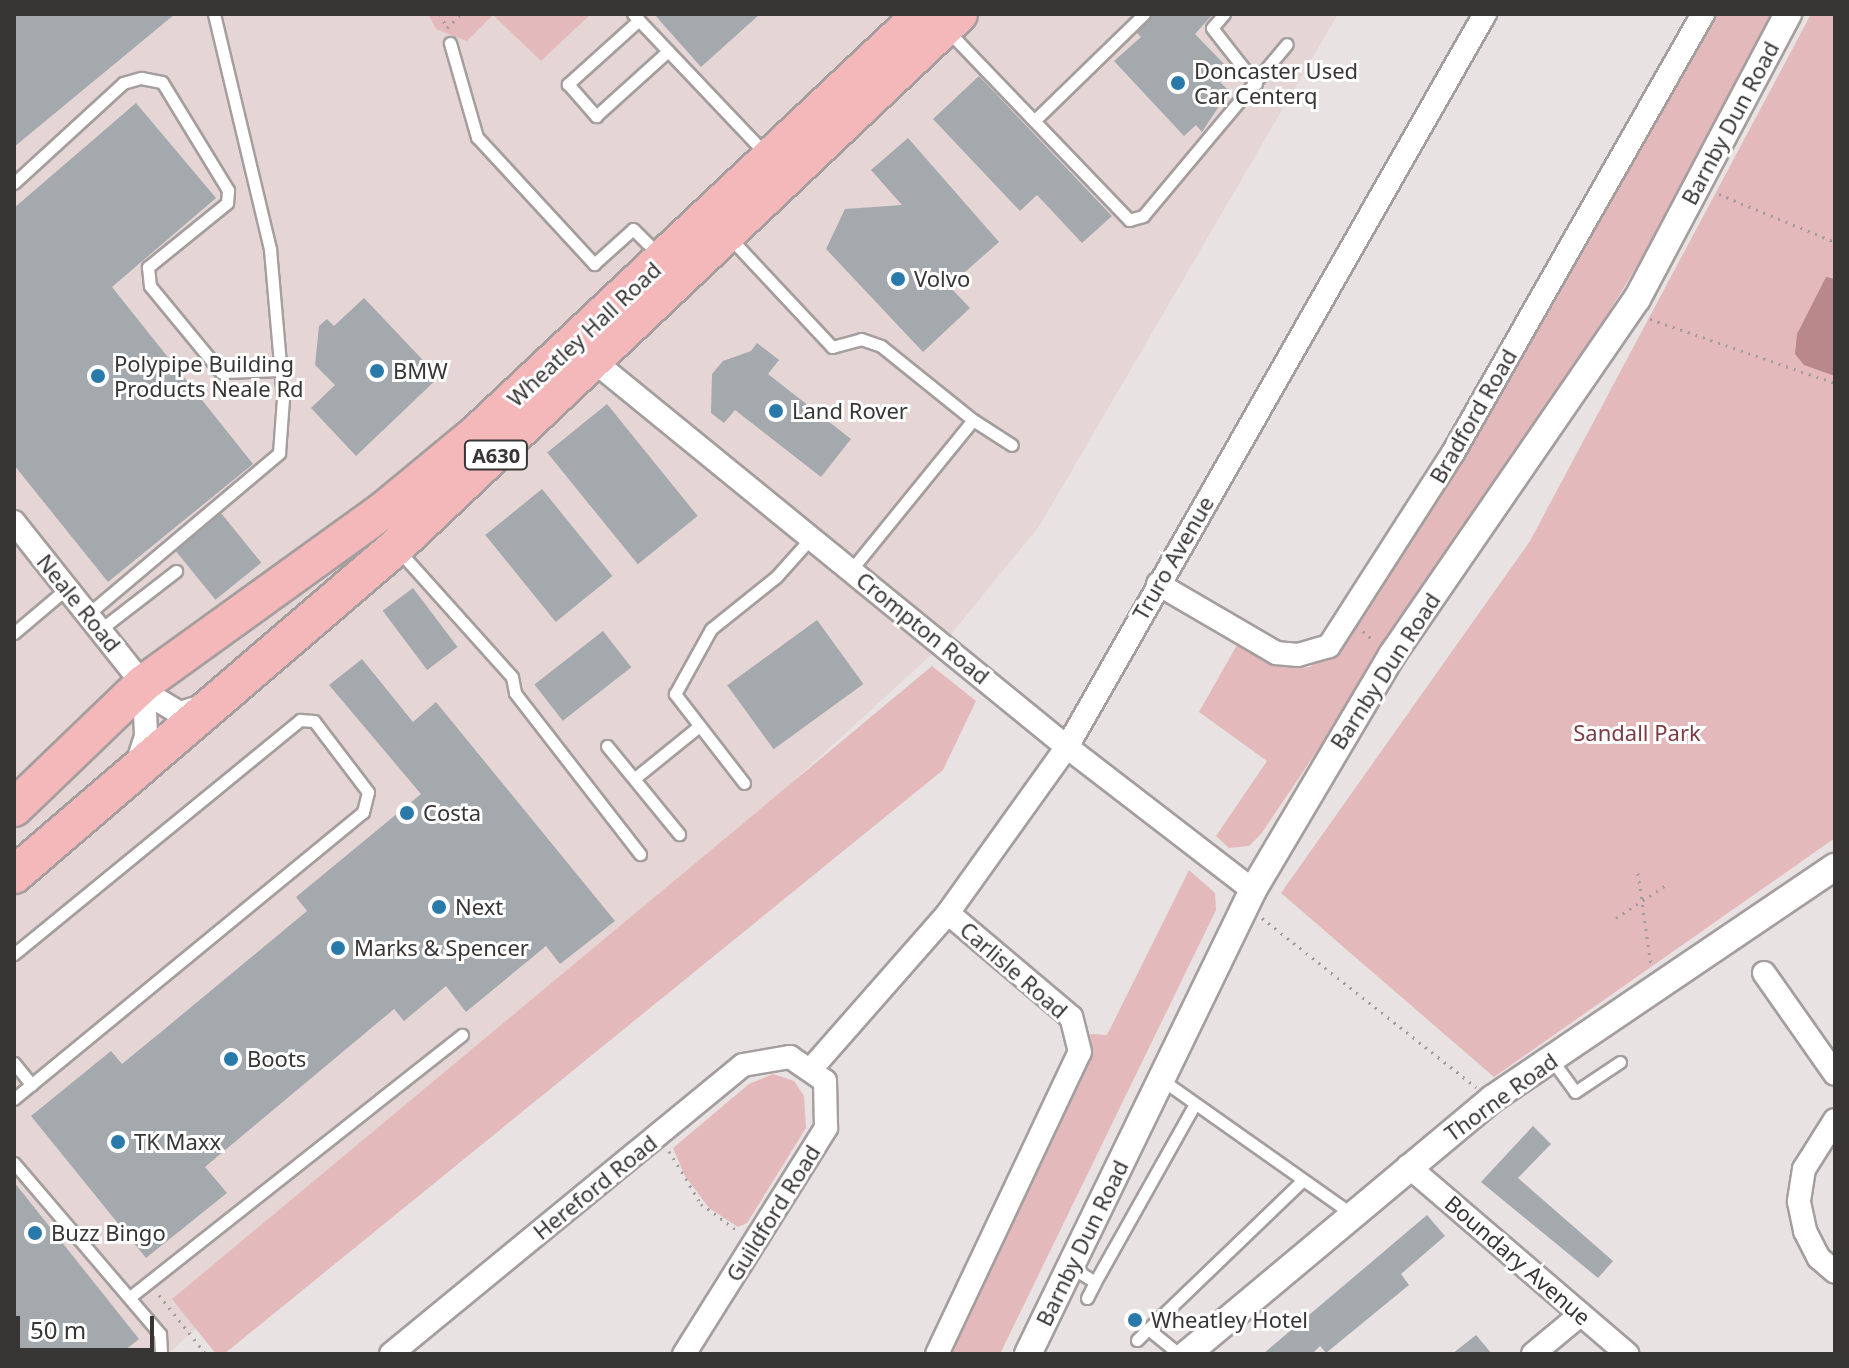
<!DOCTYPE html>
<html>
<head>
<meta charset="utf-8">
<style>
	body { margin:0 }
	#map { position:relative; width:1849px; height:1368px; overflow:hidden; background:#e9e2e2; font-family:"Noto Sans",sans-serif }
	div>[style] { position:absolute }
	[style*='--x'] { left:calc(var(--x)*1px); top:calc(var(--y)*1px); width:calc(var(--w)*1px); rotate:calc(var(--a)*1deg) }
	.built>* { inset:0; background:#e6d5d5 }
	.green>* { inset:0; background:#e3b9bb }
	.water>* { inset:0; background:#b9888a }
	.building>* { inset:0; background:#a4a9ad; transform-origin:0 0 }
	.path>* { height:3px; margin-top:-1.5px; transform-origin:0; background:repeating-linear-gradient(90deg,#a19c9c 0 2px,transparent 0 8px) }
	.roads { filter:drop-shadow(2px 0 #a59e9e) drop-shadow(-2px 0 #a59e9e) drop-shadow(0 2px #a59e9e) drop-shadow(0 -2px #a59e9e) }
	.service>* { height:11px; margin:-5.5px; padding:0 5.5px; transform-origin:5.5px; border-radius:5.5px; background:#fff }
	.minor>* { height:22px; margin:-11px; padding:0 11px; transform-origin:11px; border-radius:11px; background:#fff }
	.tertiary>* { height:26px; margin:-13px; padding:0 13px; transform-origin:13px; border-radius:13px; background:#fff }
	.trunk>* { height:36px; margin:-18px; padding:0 18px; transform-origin:18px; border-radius:18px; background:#f4b7ba }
	.dots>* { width:22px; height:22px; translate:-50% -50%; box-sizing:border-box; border:4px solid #fff; border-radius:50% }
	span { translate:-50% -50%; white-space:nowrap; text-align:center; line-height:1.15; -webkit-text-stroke:6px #fff; paint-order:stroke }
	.shield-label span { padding:2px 6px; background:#fff; border:2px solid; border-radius:6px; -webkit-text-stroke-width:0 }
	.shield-label { font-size:20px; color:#383535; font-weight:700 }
	.poi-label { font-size:22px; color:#383535 }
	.left { translate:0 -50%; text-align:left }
	.street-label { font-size:22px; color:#383535 }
	.park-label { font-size:22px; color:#7b3b40 }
	.frame { position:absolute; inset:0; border:16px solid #383535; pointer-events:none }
	.scale { position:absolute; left:16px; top:1316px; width:138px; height:36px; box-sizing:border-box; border:4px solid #383535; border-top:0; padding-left:10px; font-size:24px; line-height:28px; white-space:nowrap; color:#383535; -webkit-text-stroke:6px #fff; paint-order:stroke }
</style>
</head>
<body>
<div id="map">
	<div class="built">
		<div style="clip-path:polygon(14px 14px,428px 14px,436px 29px,493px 15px,541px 61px,591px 14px,1338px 14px,1040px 525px,943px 644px,168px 1354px,14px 1354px)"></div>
	</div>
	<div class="green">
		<div style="clip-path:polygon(428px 14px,591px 14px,541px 61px,493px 15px,467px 41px,436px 29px)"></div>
		<div style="clip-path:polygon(1714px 14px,1774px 14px,1669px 214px,1563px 387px,1261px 834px,1249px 846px,1229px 848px,1216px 836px,1267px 761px,1199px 712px,1237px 645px,1298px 668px,1310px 667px,1338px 646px,1366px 610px)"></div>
		<div style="clip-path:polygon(1811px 14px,1835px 14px,1835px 838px,1494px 1077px,1281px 893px,1530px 541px)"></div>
		<div style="clip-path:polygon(932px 666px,976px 701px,943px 770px,224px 1354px,216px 1354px,172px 1299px)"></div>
		<div style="clip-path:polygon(1189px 870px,1215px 893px,1216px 910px,1000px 1354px,946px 1354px,1083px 1077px,1092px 1049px,1090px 1034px,1107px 1035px)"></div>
		<div style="clip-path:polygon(773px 1074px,794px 1081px,804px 1096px,806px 1128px,747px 1223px,738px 1227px,709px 1208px,685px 1176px,673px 1148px,749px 1084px)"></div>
	</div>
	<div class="water">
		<div style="clip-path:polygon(1826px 277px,1835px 279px,1835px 376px,1804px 365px,1795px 354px,1797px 334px)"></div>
	</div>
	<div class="building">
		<div style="clip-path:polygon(14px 14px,175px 14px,14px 147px)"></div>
		<div style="clip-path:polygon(654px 14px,760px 14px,701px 67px)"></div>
		<div style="clip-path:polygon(1154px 14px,1213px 14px,1195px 34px,1224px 64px,1213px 75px,1229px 91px,1202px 132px,1196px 125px,1184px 136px,1114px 61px,1141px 37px,1137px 33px)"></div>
		<div style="clip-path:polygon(979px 76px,1112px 216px,1082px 243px,1037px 195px,1020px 211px,933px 119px)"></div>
		<div style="clip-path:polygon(136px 103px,216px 198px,112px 287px,253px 464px,108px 582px,14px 465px,14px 208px)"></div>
		<div style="clip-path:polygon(908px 138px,999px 242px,949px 286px,970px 308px,923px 352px,826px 249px,845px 209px,902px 205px,871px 170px)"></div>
		<div style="clip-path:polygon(364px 298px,439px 377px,356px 456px,311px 408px,335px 385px,315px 365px,319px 326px,327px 319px,334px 326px)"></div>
		<div style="clip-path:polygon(757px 343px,779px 360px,768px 374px,851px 439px,821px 477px,735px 410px,724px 423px,711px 413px,712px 374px,723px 361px,751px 351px)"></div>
		<div style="left:607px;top:404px;width:144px;height:77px;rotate:51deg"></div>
		<div style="left:542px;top:489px;width:112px;height:73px;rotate:51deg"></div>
		<div style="left:221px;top:513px;width:64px;height:59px;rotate:51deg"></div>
		<div style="left:413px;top:588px;width:74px;height:38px;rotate:53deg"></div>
		<div style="left:817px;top:620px;width:79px;height:111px;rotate:54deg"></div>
		<div style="left:603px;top:631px;width:46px;height:87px;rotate:52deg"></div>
		<div style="clip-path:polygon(362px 659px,413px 722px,436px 702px,615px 921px,560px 964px,546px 946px,466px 1012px,446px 986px,404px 1021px,394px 1009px,205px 1167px,227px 1193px,146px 1258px,31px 1116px,111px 1051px,122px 1064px,161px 1032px,307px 911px,296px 897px,421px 794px,329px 685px)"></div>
		<div style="clip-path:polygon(1533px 1126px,1551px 1144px,1518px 1178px,1613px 1261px,1598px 1278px,1481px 1182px)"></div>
		<div style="clip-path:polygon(14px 1182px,139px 1339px,120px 1354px,14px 1354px)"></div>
		<div style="clip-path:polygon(1427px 1215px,1445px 1236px,1401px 1274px,1409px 1285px,1326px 1353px,1320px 1346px,1312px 1354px,1263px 1354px)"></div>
		<div style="clip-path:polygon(1476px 1335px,1492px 1354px,1452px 1354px)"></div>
	</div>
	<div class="path">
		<div style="--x:440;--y:14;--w:16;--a:63"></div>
		<div style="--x:447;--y:28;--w:20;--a:-45"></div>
		<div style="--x:1719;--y:194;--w:126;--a:22.5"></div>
		<div style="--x:1650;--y:319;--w:196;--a:19.1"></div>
		<div style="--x:1363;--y:631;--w:16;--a:43"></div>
		<div style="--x:1638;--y:873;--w:94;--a:82"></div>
		<div style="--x:1262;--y:918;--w:273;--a:38.3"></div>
		<div style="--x:1616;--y:918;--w:64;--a:-33.4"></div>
		<div style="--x:669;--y:1151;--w:62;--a:58.9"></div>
		<div style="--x:701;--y:1204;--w:46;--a:36.1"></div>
		<div style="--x:159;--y:1295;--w:75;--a:51.5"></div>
	</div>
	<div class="roads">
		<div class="service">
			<div style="--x:633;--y:14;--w:195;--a:46.5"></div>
			<div style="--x:1224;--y:14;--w:18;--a:131"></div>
			<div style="--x:1212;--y:28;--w:71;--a:51.8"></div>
			<div style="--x:639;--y:20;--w:96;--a:138"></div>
			<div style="--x:568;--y:84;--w:43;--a:48.8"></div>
			<div style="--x:596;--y:116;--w:97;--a:-42.1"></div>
			<div style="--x:948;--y:31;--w:262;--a:46.2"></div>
			<div style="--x:1129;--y:220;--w:15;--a:-16"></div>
			<div style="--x:1143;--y:216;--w:224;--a:-50.1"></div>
			<div style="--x:450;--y:43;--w:98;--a:74"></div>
			<div style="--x:477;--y:137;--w:173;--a:47.3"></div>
			<div style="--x:594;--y:264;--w:52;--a:-41.9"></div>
			<div style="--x:633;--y:229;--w:35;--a:45"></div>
			<div style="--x:1037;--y:118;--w:149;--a:-44.2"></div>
			<div style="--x:14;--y:183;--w:148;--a:-42.5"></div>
			<div style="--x:123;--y:83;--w:19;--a:-16"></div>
			<div style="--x:141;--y:78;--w:21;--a:11"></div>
			<div style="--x:162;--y:82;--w:127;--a:58.6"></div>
			<div style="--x:228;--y:190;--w:13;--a:94"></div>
			<div style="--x:227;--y:203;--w:102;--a:141"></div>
			<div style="--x:148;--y:267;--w:19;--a:84"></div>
			<div style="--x:150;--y:286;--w:112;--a:50.5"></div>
			<div style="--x:221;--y:372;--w:60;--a:-1.9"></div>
			<div style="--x:731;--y:239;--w:148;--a:46.9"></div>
			<div style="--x:832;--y:347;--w:30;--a:-15"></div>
			<div style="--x:861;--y:339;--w:21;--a:19"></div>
			<div style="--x:881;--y:346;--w:118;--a:38.8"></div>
			<div style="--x:399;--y:551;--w:169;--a:48.1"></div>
			<div style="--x:512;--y:677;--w:16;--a:79"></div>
			<div style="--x:515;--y:693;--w:204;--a:52.2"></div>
			<div style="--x:851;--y:570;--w:193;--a:-50.9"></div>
			<div style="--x:973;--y:420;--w:46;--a:32.7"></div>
			<div style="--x:88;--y:614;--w:250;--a:-40.1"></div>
			<div style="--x:279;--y:453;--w:55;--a:-85.8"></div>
			<div style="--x:283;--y:398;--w:150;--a:-95"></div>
			<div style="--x:270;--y:249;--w:242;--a:-103.4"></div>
			<div style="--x:101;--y:629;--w:95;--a:-37.7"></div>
			<div style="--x:14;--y:633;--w:70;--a:-40.3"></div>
			<div style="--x:607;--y:746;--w:114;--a:50.7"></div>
			<div style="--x:635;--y:778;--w:81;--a:-39"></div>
			<div style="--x:744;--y:783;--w:113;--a:-127.8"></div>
			<div style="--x:675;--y:694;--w:74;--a:-61"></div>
			<div style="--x:711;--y:629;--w:83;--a:-38.7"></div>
			<div style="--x:776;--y:577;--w:51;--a:-48.2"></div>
			<div style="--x:14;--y:954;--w:370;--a:-39.3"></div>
			<div style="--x:300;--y:720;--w:14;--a:4"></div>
			<div style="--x:314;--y:721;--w:89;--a:52.7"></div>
			<div style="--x:368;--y:792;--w:21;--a:104"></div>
			<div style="--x:363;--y:812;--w:452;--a:140.6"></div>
			<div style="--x:1552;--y:1060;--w:39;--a:54"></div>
			<div style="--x:1575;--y:1092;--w:54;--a:-33.7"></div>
			<div style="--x:14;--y:1063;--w:28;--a:51"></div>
			<div style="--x:1162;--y:1080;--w:232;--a:35.2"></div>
			<div style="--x:14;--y:1163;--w:225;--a:49.5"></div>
			<div style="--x:160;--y:1334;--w:20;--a:87"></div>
			<div style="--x:1071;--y:1267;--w:28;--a:32"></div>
			<div style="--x:1095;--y:1282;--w:204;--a:-60.7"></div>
			<div style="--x:130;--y:1297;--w:423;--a:-38.3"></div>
			<div style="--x:1087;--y:1298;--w:18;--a:-63"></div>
			<div style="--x:1137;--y:1340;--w:16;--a:-45"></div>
			<div style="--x:1179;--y:1354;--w:40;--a:-141"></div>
			<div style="--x:1148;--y:1329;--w:215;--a:-43.9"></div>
		</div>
		<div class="minor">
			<div style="--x:595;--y:362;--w:609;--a:39.2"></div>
			<div style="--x:1067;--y:747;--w:235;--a:37.6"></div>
			<div style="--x:14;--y:522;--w:223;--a:51.5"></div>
			<div style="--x:153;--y:697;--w:31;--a:31"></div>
			<div style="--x:180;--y:713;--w:27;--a:-17"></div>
			<div style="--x:1158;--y:584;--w:137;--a:30.3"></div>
			<div style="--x:1276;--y:653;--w:22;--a:5"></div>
			<div style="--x:1298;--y:655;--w:32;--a:-16"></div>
			<div style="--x:1329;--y:646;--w:229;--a:-57.3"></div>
			<div style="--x:1453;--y:453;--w:505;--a:-60.34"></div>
			<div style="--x:137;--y:764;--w:29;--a:-72"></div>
			<div style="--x:146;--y:736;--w:51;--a:-92.2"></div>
			<div style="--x:1764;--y:973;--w:123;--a:54.9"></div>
			<div style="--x:812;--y:1068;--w:206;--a:-48.7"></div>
			<div style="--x:948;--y:913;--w:204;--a:-54.4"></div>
			<div style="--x:1067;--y:747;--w:844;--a:-60.31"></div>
			<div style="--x:1835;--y:1120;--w:58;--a:122.3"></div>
			<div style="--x:1804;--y:1169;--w:33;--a:99"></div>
			<div style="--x:1799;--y:1202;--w:30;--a:78"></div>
			<div style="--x:1805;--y:1231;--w:30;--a:63"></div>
			<div style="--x:1819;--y:1258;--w:21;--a:41"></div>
			<div style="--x:1408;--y:1166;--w:289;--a:40.6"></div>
			<div style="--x:391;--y:1354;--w:455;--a:-39.4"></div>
			<div style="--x:743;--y:1065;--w:48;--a:-9.7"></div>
			<div style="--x:790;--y:1057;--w:42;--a:34.4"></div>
			<div style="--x:825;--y:1081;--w:47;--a:88.8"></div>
			<div style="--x:826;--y:1128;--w:267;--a:122.1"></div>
			<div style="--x:937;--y:1354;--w:334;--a:-64.7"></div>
			<div style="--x:1080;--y:1052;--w:36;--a:-104"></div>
			<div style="--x:1071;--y:1017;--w:161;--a:-139.8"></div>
			<div style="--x:1533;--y:1354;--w:61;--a:-39.7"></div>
		</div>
		<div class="tertiary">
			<div style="--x:1028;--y:1354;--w:516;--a:-64.13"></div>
			<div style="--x:1253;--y:890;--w:273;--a:-59.4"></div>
			<div style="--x:1392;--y:655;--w:432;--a:-55.5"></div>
			<div style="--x:1637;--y:299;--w:323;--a:-62.1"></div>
			<div style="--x:1187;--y:1354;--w:398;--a:-39.9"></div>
			<div style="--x:1492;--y:1099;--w:414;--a:-34.1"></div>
		</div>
		<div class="trunk">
			<div style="--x:14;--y:808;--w:180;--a:-43.9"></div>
			<div style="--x:144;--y:683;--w:296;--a:-35.8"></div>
			<div style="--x:384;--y:510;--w:121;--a:-39.6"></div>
			<div style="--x:477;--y:433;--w:611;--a:-43.28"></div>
			<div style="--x:14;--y:875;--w:503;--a:-40.65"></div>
			<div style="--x:396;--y:547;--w:775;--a:-43.43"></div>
		</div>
	</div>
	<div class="dots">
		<div style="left:1178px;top:83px;background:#297aab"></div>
		<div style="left:898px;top:279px;background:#297aab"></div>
		<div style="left:377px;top:371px;background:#297aab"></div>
		<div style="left:98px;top:376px;background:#297aab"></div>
		<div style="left:776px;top:411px;background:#297aab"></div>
		<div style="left:407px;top:813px;background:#297aab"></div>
		<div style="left:439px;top:907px;background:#297aab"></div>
		<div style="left:338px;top:948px;background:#297aab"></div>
		<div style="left:231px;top:1059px;background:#297aab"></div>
		<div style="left:118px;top:1142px;background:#297aab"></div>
		<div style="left:35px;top:1233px;background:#297aab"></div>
		<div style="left:1135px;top:1320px;background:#297aab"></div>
	</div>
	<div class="shield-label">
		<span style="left:496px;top:455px">A630</span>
	</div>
	<div class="poi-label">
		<span class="left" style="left:1194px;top:83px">Doncaster Used<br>Car Centerq</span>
		<span class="left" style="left:914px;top:279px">Volvo</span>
		<span class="left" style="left:114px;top:376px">Polypipe Building<br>Products Neale Rd</span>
		<span class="left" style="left:393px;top:371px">BMW</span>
		<span class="left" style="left:792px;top:411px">Land Rover</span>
		<span class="left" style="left:423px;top:813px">Costa</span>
		<span class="left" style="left:455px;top:907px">Next</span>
		<span class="left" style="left:354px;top:948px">Marks &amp; Spencer</span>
		<span class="left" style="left:247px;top:1059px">Boots</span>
		<span class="left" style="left:134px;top:1142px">TK Maxx</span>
		<span class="left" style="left:51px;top:1233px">Buzz Bingo</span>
		<span class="left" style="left:1151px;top:1320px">Wheatley Hotel</span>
	</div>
	<div class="street-label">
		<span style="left:1730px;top:123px;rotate:-62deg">Barnby Dun Road</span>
		<span style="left:584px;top:334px;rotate:-43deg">Wheatley Hall Road</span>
		<span style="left:1473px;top:416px;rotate:-60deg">Bradford Road</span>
		<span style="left:1173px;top:558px;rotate:-60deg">Truro Avenue</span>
		<span style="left:79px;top:603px;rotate:51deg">Neale Road</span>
		<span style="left:923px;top:628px;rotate:39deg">Crompton Road</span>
		<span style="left:1385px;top:671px;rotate:-57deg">Barnby Dun Road</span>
		<span style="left:1014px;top:970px;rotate:41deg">Carlisle Road</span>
		<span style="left:1501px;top:1097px;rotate:-36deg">Thorne Road</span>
		<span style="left:595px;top:1187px;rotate:-39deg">Hereford Road</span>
		<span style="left:773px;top:1213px;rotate:-58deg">Guildford Road</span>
		<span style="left:1082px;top:1243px;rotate:-64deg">Barnby Dun Road</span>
		<span style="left:1518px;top:1260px;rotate:41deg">Boundary Avenue</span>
	</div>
	<div class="park-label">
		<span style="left:1637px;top:733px">Sandall Park</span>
	</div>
	<div class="frame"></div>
	<div class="scale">50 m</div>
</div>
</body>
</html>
